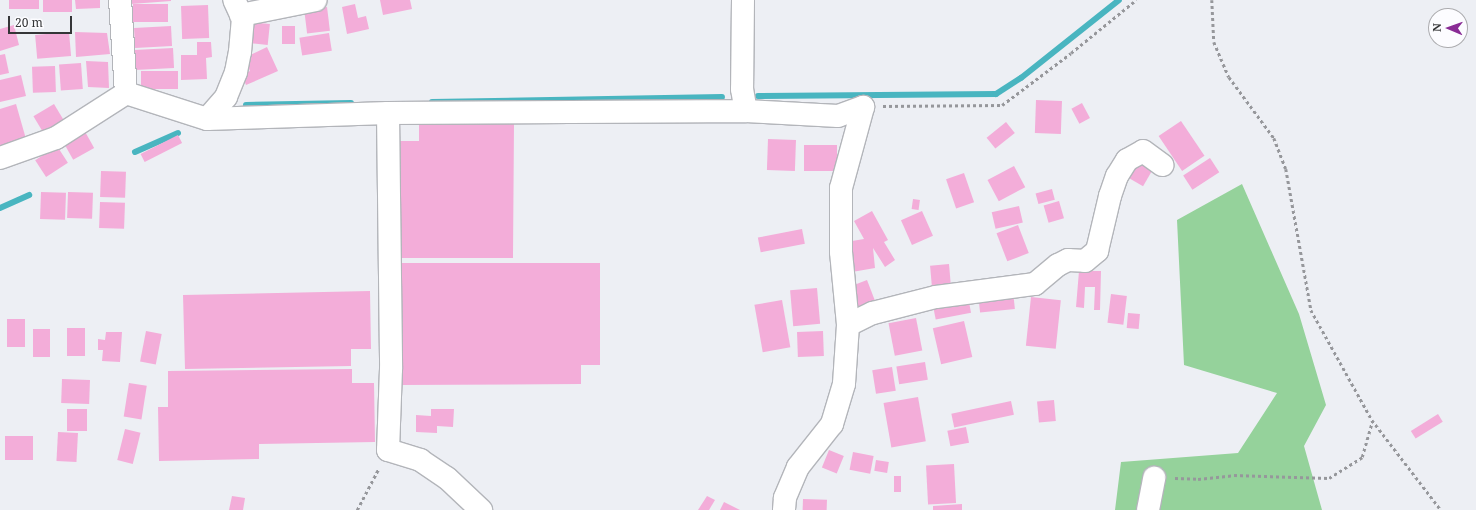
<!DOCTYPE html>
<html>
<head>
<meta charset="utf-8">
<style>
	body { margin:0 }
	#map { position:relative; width:1476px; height:510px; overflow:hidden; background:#edeff4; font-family:"Noto Serif",serif }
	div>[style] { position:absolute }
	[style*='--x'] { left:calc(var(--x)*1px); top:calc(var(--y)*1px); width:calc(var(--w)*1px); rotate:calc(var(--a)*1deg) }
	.forest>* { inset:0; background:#95d29b }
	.stream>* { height:6px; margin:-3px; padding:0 3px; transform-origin:3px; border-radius:3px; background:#49b5c0 }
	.building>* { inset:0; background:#f3add9; transform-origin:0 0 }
	.path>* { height:2.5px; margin-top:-1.25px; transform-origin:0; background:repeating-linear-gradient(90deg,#96979b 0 3px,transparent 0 6px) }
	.roads { filter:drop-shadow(1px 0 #b3b5ba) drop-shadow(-1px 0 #b3b5ba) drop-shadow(0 1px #b3b5ba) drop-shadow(0 -1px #b3b5ba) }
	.minor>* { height:22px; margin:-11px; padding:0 11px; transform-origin:11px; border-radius:11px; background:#fff }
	span { translate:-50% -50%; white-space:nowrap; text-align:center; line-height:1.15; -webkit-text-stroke:3px #fcfcff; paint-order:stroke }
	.north { position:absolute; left:1428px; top:8px; width:40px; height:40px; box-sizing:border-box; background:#fcfcff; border:1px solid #acacaf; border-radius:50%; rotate:272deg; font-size:11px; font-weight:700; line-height:16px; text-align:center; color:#343537 }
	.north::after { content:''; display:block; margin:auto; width:14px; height:18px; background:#892b95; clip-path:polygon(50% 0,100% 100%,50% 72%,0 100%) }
	.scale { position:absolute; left:8px; top:16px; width:64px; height:18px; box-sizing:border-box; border:2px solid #343537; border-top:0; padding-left:5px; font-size:12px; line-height:14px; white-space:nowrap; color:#343537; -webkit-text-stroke:3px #fcfcff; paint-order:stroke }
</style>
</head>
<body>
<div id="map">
	<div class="forest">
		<div style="clip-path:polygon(1242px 184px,1299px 314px,1326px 405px,1304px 446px,1322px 510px,1115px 510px,1121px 462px,1238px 453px,1277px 393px,1184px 365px,1177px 220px)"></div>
	</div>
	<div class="stream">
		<div style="--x:758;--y:96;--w:238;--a:-0.5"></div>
		<div style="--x:996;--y:94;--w:30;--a:-33"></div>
		<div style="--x:1021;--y:78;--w:125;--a:-38.5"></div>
		<div style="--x:432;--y:102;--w:290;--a:-1"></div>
		<div style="--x:246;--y:105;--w:105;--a:-1.1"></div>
		<div style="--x:135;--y:152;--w:47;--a:-23.8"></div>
		<div style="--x:0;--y:208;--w:32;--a:-24"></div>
	</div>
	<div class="building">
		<div style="left:9px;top:0;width:30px;height:9px"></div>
		<div style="left:43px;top:0;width:29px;height:12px"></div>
		<div style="clip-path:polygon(75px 0,100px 0,100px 8px,76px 9px)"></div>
		<div style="clip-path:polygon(131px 0,171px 0,171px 1px,131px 4px)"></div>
		<div style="clip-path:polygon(380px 0,410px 0,412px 9px,383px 15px)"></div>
		<div style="left:168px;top:4px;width:18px;height:35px;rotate:90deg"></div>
		<div style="clip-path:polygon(355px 4px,358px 18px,366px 16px,369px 29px,347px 34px,342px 7px)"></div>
		<div style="left:208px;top:5px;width:33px;height:27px;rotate:88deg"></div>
		<div style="left:327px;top:7px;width:24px;height:23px;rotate:83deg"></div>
		<div style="left:250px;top:22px;width:20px;height:21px;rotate:6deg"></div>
		<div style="clip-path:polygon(14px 25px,19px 45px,0 51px,0 29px)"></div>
		<div style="left:171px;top:26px;width:20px;height:37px;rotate:87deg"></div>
		<div style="left:282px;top:26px;width:13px;height:18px"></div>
		<div style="left:69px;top:32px;width:24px;height:34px;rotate:85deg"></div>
		<div style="clip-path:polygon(75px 32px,107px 33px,110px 54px,76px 57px)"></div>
		<div style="left:329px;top:33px;width:18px;height:30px;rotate:81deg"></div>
		<div style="clip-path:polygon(197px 42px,211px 42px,212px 57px,206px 58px,207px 79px,181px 80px,181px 55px,197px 55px)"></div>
		<div style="clip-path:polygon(267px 47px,278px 71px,246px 85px,242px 75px,250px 71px,244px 58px)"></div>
		<div style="left:173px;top:48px;width:20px;height:39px;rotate:87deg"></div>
		<div style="clip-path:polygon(5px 54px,9px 73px,0 75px,0 55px)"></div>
		<div style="clip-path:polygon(86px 61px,108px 62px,109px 88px,88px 87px)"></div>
		<div style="left:81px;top:63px;width:26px;height:22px;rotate:86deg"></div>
		<div style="left:55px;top:66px;width:26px;height:23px;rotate:88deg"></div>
		<div style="left:178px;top:71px;width:18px;height:37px;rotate:90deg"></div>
		<div style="clip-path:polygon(21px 75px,26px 96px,0 102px,0 80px)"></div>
		<div style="left:1036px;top:100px;width:26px;height:33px;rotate:2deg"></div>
		<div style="left:1082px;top:103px;width:17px;height:12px;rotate:62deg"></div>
		<div style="clip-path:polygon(16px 104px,26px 139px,0 147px,0 109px)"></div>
		<div style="left:54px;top:104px;width:21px;height:24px;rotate:59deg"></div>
		<div style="left:1181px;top:121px;width:42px;height:27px;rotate:56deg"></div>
		<div style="left:1006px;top:122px;width:14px;height:25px;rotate:51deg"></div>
		<div style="clip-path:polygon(419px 124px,514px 124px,513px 258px,398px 258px,399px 141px,419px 141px)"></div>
		<div style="left:83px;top:128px;width:23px;height:24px;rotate:61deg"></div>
		<div style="left:178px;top:135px;width:9px;height:42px;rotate:63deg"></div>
		<div style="left:768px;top:139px;width:28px;height:31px;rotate:2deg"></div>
		<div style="left:804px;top:145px;width:33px;height:26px"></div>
		<div style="left:57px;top:146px;width:20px;height:26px;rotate:57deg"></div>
		<div style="left:1134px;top:158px;width:22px;height:20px;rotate:30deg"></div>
		<div style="left:1210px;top:158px;width:17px;height:32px;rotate:57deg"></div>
		<div style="left:1014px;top:166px;width:24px;height:30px;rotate:62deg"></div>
		<div style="left:101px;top:171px;width:25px;height:26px;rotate:2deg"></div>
		<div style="left:964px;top:173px;width:31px;height:19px;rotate:71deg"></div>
		<div style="left:1052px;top:189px;width:11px;height:17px;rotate:75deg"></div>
		<div style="left:41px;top:192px;width:25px;height:27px;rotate:2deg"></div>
		<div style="left:68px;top:192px;width:25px;height:26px;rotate:2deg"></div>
		<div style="left:913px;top:199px;width:7px;height:10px;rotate:8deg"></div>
		<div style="left:1059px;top:201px;width:18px;height:16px;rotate:74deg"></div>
		<div style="left:100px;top:202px;width:25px;height:26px;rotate:2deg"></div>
		<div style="left:1019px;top:206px;width:17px;height:28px;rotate:77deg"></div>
		<div style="clip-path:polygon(872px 211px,888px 240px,884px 242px,895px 260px,885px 267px,873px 248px,875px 268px,852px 272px,846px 242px,864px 239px,854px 221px)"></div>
		<div style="left:922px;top:211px;width:27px;height:23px;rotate:66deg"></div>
		<div style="left:1018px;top:225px;width:30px;height:23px;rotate:69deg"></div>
		<div style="left:802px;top:229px;width:15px;height:45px;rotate:79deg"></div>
		<div style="clip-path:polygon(399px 263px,600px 263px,600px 365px,581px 365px,581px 384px,399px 385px)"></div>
		<div style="left:949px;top:264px;width:21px;height:19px;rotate:85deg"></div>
		<div style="clip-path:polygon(1079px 271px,1101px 271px,1100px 310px,1094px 310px,1095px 287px,1085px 287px,1084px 308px,1076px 307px)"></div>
		<div style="left:867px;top:280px;width:22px;height:18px;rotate:69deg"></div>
		<div style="left:817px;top:288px;width:36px;height:27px;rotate:85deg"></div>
		<div style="clip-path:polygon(370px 291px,371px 349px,351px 349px,351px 366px,185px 369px,183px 295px)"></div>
		<div style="left:1013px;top:291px;width:18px;height:35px;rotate:84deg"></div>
		<div style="left:1111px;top:294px;width:16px;height:29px;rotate:7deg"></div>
		<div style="left:968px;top:297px;width:16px;height:36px;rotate:79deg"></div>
		<div style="left:1031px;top:297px;width:30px;height:49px;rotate:6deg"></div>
		<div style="left:782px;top:300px;width:48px;height:28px;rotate:80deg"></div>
		<div style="left:1128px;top:313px;width:12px;height:15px;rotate:5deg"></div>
		<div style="left:916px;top:318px;width:33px;height:28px;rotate:79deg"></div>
		<div style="left:7px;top:319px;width:18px;height:28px"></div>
		<div style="left:964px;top:321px;width:37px;height:32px;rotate:77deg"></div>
		<div style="left:67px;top:328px;width:18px;height:28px"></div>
		<div style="left:33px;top:329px;width:17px;height:28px"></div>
		<div style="left:146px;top:331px;width:16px;height:31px;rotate:11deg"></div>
		<div style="left:823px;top:331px;width:25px;height:26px;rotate:88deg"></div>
		<div style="clip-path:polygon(106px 332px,122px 332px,120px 362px,102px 361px,103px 350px,98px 350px,98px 339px,105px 340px)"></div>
		<div style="left:925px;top:362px;width:18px;height:29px;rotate:81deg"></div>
		<div style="left:892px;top:367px;width:24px;height:20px;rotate:81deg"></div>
		<div style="clip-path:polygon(352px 369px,352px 383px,374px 383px,375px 442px,259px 444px,259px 459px,159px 461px,158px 407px,168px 407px,168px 371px)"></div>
		<div style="left:62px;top:379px;width:28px;height:24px;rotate:2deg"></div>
		<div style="left:129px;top:383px;width:18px;height:34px;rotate:9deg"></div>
		<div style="left:918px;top:397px;width:45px;height:35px;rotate:80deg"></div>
		<div style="left:1054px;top:400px;width:21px;height:17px;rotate:85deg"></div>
		<div style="left:1011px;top:401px;width:14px;height:61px;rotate:78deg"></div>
		<div style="left:67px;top:409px;width:20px;height:22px"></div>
		<div style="clip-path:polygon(431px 409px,454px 409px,453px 427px,437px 426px,437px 433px,416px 432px,416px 415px,431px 416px)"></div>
		<div style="left:1438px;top:414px;width:9px;height:32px;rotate:58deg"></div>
		<div style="left:966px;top:427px;width:16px;height:19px;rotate:79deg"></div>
		<div style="left:125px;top:429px;width:16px;height:32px;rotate:14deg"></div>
		<div style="left:58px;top:432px;width:20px;height:29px;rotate:3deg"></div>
		<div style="left:5px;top:436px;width:28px;height:24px"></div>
		<div style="left:829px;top:450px;width:16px;height:19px;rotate:22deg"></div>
		<div style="left:853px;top:452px;width:21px;height:18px;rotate:11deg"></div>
		<div style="left:876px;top:460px;width:13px;height:11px;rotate:9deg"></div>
		<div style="left:954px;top:464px;width:39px;height:28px;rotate:87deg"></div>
		<div style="left:894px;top:476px;width:7px;height:16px"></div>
		<div style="clip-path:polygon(232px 496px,245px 498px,243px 510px,229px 510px)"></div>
		<div style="clip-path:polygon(707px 496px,715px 500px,709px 510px,698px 510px)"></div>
		<div style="left:803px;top:499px;width:24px;height:11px;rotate:2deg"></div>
		<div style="clip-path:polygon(724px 502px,740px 510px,720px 510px)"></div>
		<div style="clip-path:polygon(962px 504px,962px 510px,933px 510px,933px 506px)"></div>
	</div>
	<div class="path">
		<div style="--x:1212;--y:0;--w:42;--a:87.3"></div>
		<div style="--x:1214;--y:42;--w:38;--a:67"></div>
		<div style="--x:1229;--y:77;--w:76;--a:53.6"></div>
		<div style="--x:1274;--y:138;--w:33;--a:69"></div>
		<div style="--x:1286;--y:169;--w:143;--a:79.9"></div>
		<div style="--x:1311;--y:310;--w:126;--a:61"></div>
		<div style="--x:1372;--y:420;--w:113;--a:52.5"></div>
		<div style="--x:883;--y:106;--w:119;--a:-0.5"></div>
		<div style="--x:1002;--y:105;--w:86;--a:-37"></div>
		<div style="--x:1071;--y:53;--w:84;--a:-39.2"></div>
		<div style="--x:1175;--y:478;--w:23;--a:2"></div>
		<div style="--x:1198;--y:479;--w:36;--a:-6"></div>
		<div style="--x:1234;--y:475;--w:95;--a:1.8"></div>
		<div style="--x:1329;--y:478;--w:39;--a:-32"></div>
		<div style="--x:1362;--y:457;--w:37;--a:-74"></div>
		<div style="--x:357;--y:510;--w:47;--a:-62.4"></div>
	</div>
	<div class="roads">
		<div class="minor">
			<div style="--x:120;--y:0;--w:93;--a:86.3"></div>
			<div style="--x:743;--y:0;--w:89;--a:90.6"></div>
			<div style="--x:742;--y:89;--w:22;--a:80"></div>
			<div style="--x:241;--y:15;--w:76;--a:-11.3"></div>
			<div style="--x:388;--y:113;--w:256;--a:89.3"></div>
			<div style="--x:391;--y:369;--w:81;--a:92.1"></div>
			<div style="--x:388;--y:450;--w:34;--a:17"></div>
			<div style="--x:420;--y:460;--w:32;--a:34"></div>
			<div style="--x:447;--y:478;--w:47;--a:43.3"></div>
			<div style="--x:207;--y:119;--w:29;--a:-49"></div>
			<div style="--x:226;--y:97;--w:27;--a:-68"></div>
			<div style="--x:236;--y:72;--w:20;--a:-79"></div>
			<div style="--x:240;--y:52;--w:33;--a:-85"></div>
			<div style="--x:243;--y:19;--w:21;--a:-115"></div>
			<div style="--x:0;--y:158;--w:59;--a:-19.7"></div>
			<div style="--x:56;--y:138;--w:83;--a:-32.7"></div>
			<div style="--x:126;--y:93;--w:85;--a:17.8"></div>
			<div style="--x:207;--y:119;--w:181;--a:-1.9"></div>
			<div style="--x:388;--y:113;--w:358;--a:-0.3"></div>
			<div style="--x:746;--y:111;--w:92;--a:3.1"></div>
			<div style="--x:838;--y:116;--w:27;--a:-20"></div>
			<div style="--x:863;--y:107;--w:84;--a:105.2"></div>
			<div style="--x:841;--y:188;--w:64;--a:90"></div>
			<div style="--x:841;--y:252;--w:73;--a:84.5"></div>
			<div style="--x:848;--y:325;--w:59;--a:93.9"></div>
			<div style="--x:844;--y:384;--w:42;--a:106.7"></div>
			<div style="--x:832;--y:424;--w:55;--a:128.3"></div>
			<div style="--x:798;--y:467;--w:34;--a:113"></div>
			<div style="--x:785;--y:498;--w:12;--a:95"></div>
			<div style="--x:848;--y:325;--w:28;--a:-26"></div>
			<div style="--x:873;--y:313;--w:65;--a:-14.3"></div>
			<div style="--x:936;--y:297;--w:100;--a:-7.5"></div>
			<div style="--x:1035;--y:284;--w:30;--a:-40"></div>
			<div style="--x:1058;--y:265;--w:11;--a:-27"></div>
			<div style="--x:1068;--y:260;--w:17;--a:3"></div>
			<div style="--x:1085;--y:261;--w:16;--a:-40"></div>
			<div style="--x:1097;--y:251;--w:57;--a:-76.7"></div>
			<div style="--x:1110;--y:196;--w:21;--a:-71"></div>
			<div style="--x:1117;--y:176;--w:19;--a:-58"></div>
			<div style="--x:1127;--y:160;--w:18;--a:-29"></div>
			<div style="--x:1143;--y:151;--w:24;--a:36"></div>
			<div style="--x:1148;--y:510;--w:33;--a:-79"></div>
		</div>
	</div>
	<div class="north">N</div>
	<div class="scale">20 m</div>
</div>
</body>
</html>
